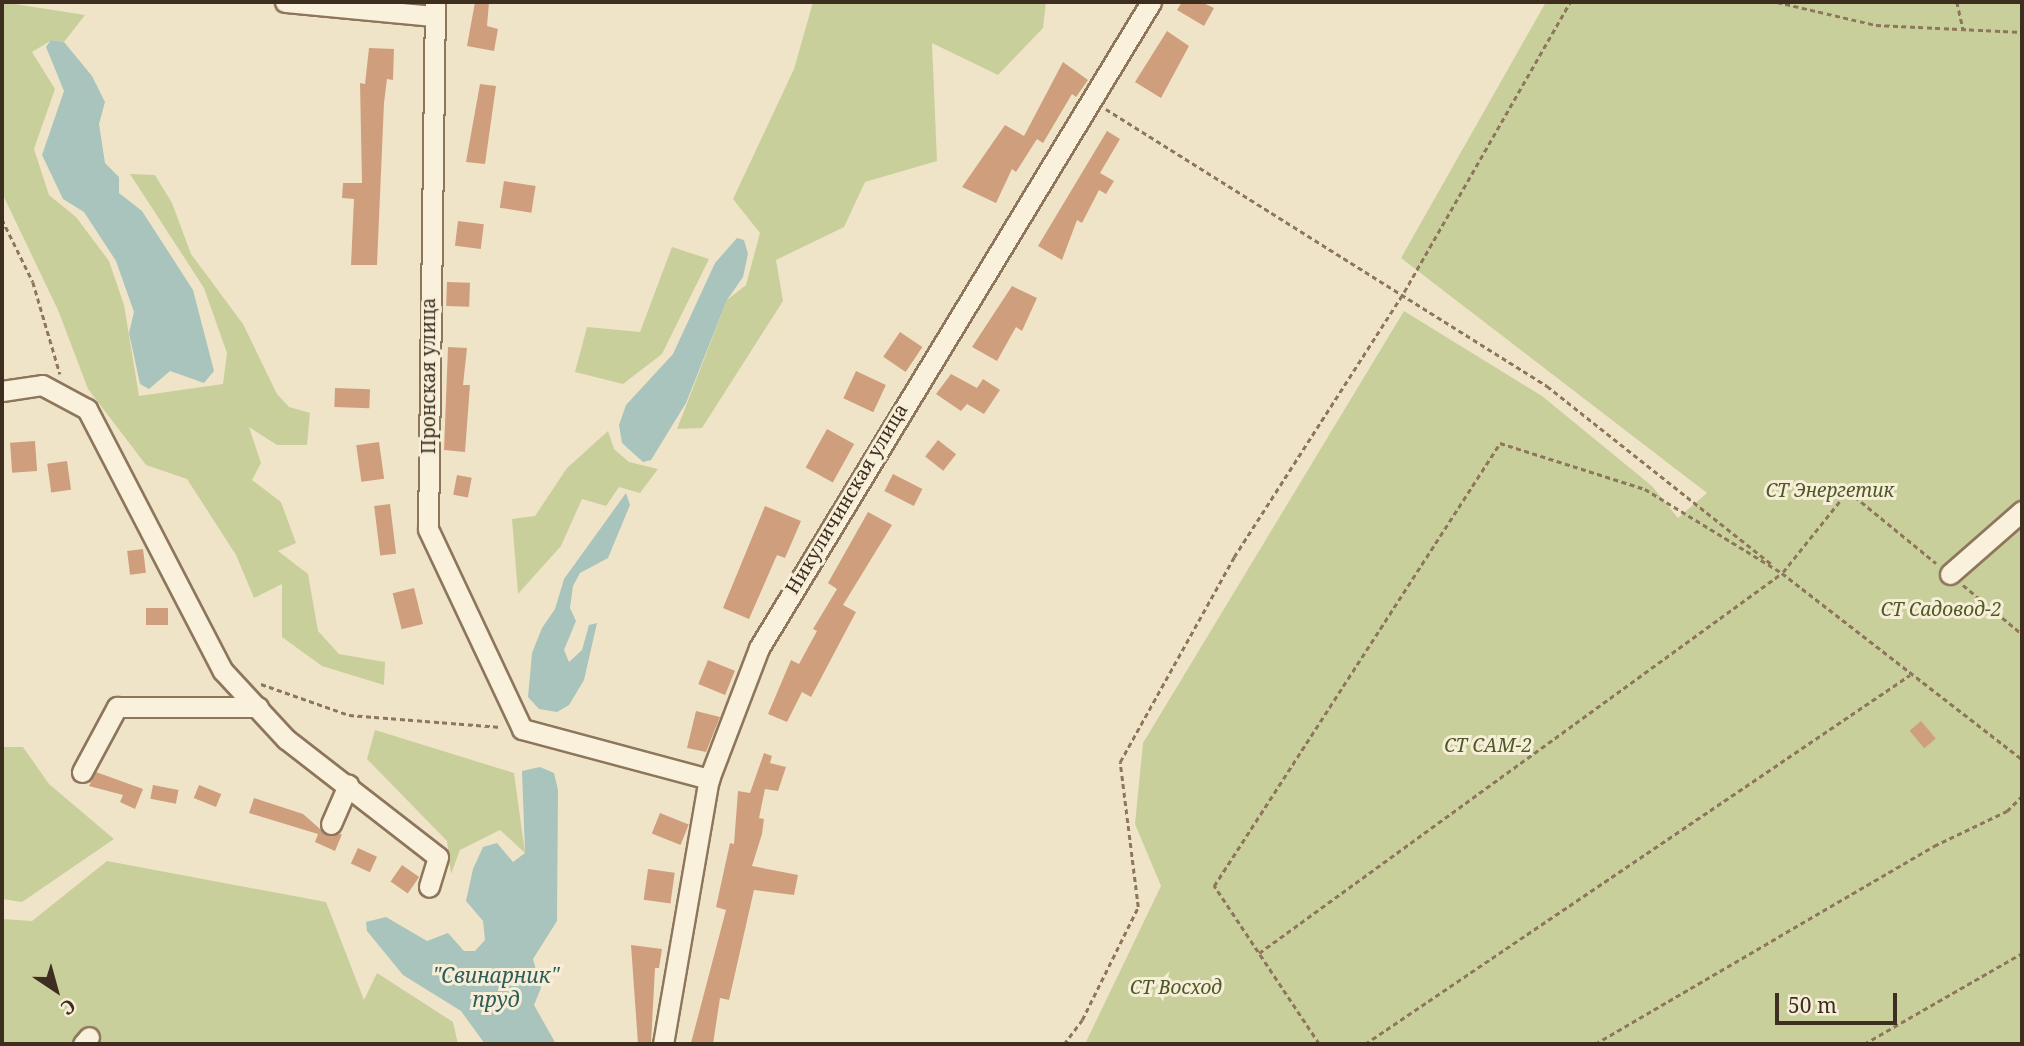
<!DOCTYPE html>
<html>
<head>
<meta charset="utf-8">
<style>
	body { margin:0 }
	#map { position:relative; width:2024px; height:1046px; overflow:hidden; background:#f0e4c8; font-family:"Noto Serif",serif }
	div>[style] { position:absolute }
	[style*='--x'] { left:calc(var(--x)*1px); top:calc(var(--y)*1px); width:calc(var(--w)*1px); rotate:calc(var(--a)*1deg) }
	.green>* { inset:0; background:#c9cf9b }
	.water>* { inset:0; background:#a9c4bc }
	.building>* { inset:0; background:#cf9f7d; transform-origin:0 0 }
	.path>* { height:2.5px; margin-top:-1.25px; transform-origin:0; background:repeating-linear-gradient(90deg,#8d765c 0 5px,transparent 0 8.5px) }
	.roads { filter:drop-shadow(2px 0 #8d765c) drop-shadow(-2px 0 #8d765c) drop-shadow(0 2px #8d765c) drop-shadow(0 -2px #8d765c) }
	.minor>* { height:19px; margin:-9.5px; padding:0 9.5px; transform-origin:9.5px; border-radius:9.5px; background:#faf1dc }
	span { translate:-50% -50%; white-space:nowrap; text-align:center; line-height:1.15; -webkit-text-stroke:6px #f7eed8; paint-order:stroke }
	.street-label { font-size:19px; color:#3d2e20 }
	.park-label { font-size:19px; color:#4d5a26; font-style:italic }
	.water-label { font-size:21px; color:#2f5d5a; font-style:italic }
	.frame { position:absolute; inset:0; border:4px solid #3d2e20; pointer-events:none }
	.north { position:absolute; left:21px; top:955px; width:70px; height:70px; -webkit-text-stroke:5px #f7eed8; paint-order:stroke; rotate:144deg; font-size:19px; font-weight:700; line-height:28px; text-align:center; color:#3d2e20 }
	.north::after { content:''; display:block; margin:auto; width:24px; height:32px; background:#3d2e20; clip-path:polygon(50% 0,100% 100%,50% 72%,0 100%) }
	.scale { position:absolute; left:1775px; top:993px; width:122px; height:32px; box-sizing:border-box; border:4px solid #3d2e20; border-top:0; padding-left:9px; font-size:21px; line-height:24px; white-space:nowrap; color:#3d2e20; -webkit-text-stroke:5px #f7eed8; paint-order:stroke }
</style>
</head>
<body>
<div id="map">
	<div class="green">
		<div style="clip-path:polygon(2px 2px,85px 15px,64px 42px,52px 40px,32px 52px,55px 89px,34px 149px,49px 195px,76px 217px,109px 261px,124px 305px,139px 396px,223px 384px,227px 353px,204px 288px,130px 174px,155px 175px,172px 203px,191px 254px,243px 324px,277px 394px,289px 407px,310px 413px,307px 445px,277px 445px,249px 427px,261px 463px,252px 480px,281px 502px,296px 543px,278px 551px,308px 574px,318px 631px,339px 654px,385px 662px,384px 685px,322px 666px,282px 637px,282px 584px,254px 598px,236px 555px,187px 479px,146px 465px,88px 389px,58px 310px,2px 193px)"></div>
		<div style="clip-path:polygon(813px 2px,1046px 2px,1043px 28px,998px 75px,932px 43px,937px 161px,865px 182px,844px 227px,776px 260px,783px 301px,702px 428px,677px 429px,727px 300px,746px 285px,760px 233px,733px 199px,794px 69px)"></div>
		<div style="clip-path:polygon(1546px 2px,2022px 2px,2022px 1044px,1085px 1044px,1161px 886px,1135px 824px,1143px 743px,1404px 311px,1542px 396px,1652px 486px,1678px 518px,1707px 493px,1401px 258px)"></div>
		<div style="clip-path:polygon(672px 247px,709px 259px,662px 354px,623px 384px,575px 372px,587px 327px,640px 332px)"></div>
		<div style="clip-path:polygon(608px 431px,614px 449px,629px 462px,658px 469px,640px 493px,619px 487px,606px 506px,582px 499px,561px 546px,518px 594px,512px 519px,535px 516px,567px 468px)"></div>
		<div style="clip-path:polygon(375px 730px,514px 773px,525px 853px,500px 830px,460px 850px,451px 874px,447px 841px,367px 759px)"></div>
		<div style="clip-path:polygon(2px 747px,23px 747px,49px 784px,114px 839px,22px 902px,2px 899px)"></div>
		<div style="clip-path:polygon(107px 861px,326px 902px,364px 1000px,377px 973px,453px 1022px,458px 1044px,2px 1044px,2px 919px,32px 921px)"></div>
	</div>
	<div class="water">
		<div style="clip-path:polygon(51px 40px,64px 42px,92px 76px,105px 102px,99px 124px,105px 163px,119px 177px,119px 193px,142px 211px,193px 290px,214px 371px,204px 383px,170px 371px,149px 389px,140px 384px,129px 333px,134px 312px,116px 261px,84px 212px,63px 199px,42px 155px,64px 91px,46px 47px)"></div>
		<div style="clip-path:polygon(737px 238px,744px 240px,748px 254px,743px 277px,727px 300px,686px 403px,651px 460px,643px 462px,622px 443px,619px 425px,626px 405px,673px 354px,715px 263px)"></div>
		<div style="clip-path:polygon(626px 493px,630px 505px,608px 558px,580px 573px,573px 586px,570px 608px,576px 621px,564px 650px,569px 662px,582px 650px,589px 625px,597px 623px,584px 680px,569px 705px,557px 712px,539px 709px,528px 697px,532px 653px,542px 628px,555px 609px,564px 579px)"></div>
		<div style="clip-path:polygon(540px 767px,554px 773px,558px 790px,557px 921px,533px 959px,541px 988px,534px 1005px,556px 1044px,485px 1044px,461px 1011px,403px 975px,367px 931px,366px 922px,386px 917px,427px 941px,448px 933px,464px 951px,475px 951px,485px 940px,483px 921px,466px 901px,473px 869px,483px 847px,497px 843px,513px 862px,525px 853px,522px 771px)"></div>
	</div>
	<div class="building">
		<div style="clip-path:polygon(475px 2px,489px 2px,487px 26px,498px 29px,494px 51px,467px 46px)"></div>
		<div style="clip-path:polygon(1182px 2px,1201px 2px,1214px 8px,1204px 26px,1177px 10px)"></div>
		<div style="clip-path:polygon(1167px 31px,1189px 46px,1161px 98px,1135px 82px)"></div>
		<div style="clip-path:polygon(369px 48px,394px 49px,393px 80px,387px 79px,384px 103px,377px 265px,351px 265px,354px 199px,342px 198px,343px 183px,362px 183px,360px 83px,365px 84px)"></div>
		<div style="clip-path:polygon(1063px 62px,1088px 80px,1076px 97px,1072px 94px,1043px 143px,1037px 139px,1016px 172px,1012px 169px,996px 203px,962px 187px,1005px 125px,1024px 136px)"></div>
		<div style="clip-path:polygon(480px 84px,496px 86px,485px 164px,466px 162px)"></div>
		<div style="clip-path:polygon(1107px 131px,1120px 139px,1100px 173px,1114px 181px,1106px 194px,1099px 190px,1082px 223px,1077px 220px,1062px 260px,1038px 246px)"></div>
		<div style="left:504px;top:181px;width:32px;height:27px;rotate:9deg"></div>
		<div style="left:458px;top:221px;width:26px;height:25px;rotate:7deg"></div>
		<div style="left:447px;top:282px;width:23px;height:24px;rotate:2deg"></div>
		<div style="clip-path:polygon(1012px 286px,1037px 298px,1022px 331px,1016px 327px,997px 361px,972px 347px)"></div>
		<div style="left:900px;top:332px;width:27px;height:30px;rotate:34deg"></div>
		<div style="clip-path:polygon(448px 347px,467px 348px,463px 385px,470px 385px,465px 452px,444px 450px)"></div>
		<div style="left:856px;top:371px;width:33px;height:30px;rotate:25deg"></div>
		<div style="clip-path:polygon(951px 374px,977px 388px,983px 379px,1000px 390px,984px 414px,967px 404px,961px 411px,936px 394px)"></div>
		<div style="left:335px;top:388px;width:35px;height:19px;rotate:2deg"></div>
		<div style="left:827px;top:429px;width:31px;height:44px;rotate:29deg"></div>
		<div style="left:938px;top:440px;width:23px;height:21px;rotate:38deg"></div>
		<div style="left:35px;top:441px;width:30px;height:25px;rotate:86deg"></div>
		<div style="left:379px;top:442px;width:37px;height:23px;rotate:82deg"></div>
		<div style="left:67px;top:461px;width:29px;height:20px;rotate:82deg"></div>
		<div style="left:893px;top:474px;width:33px;height:19px;rotate:27deg"></div>
		<div style="left:457px;top:475px;width:15px;height:20px;rotate:11deg"></div>
		<div style="left:390px;top:504px;width:50px;height:16px;rotate:83deg"></div>
		<div style="clip-path:polygon(765px 506px,801px 521px,785px 558px,777px 555px,749px 619px,723px 608px)"></div>
		<div style="clip-path:polygon(868px 512px,892px 525px,843px 605px,856px 612px,811px 697px,802px 692px,787px 722px,768px 714px,791px 660px,799px 664px,817px 631px,813px 629px,837px 589px,828px 583px)"></div>
		<div style="left:143px;top:549px;width:24px;height:16px;rotate:83deg"></div>
		<div style="left:414px;top:588px;width:37px;height:22px;rotate:76deg"></div>
		<div style="left:146px;top:608px;width:22px;height:17px"></div>
		<div style="left:708px;top:660px;width:29px;height:26px;rotate:22deg"></div>
		<div style="clip-path:polygon(696px 711px,720px 717px,706px 752px,687px 748px)"></div>
		<div style="left:1921px;top:721px;width:23px;height:15px;rotate:50deg"></div>
		<div style="clip-path:polygon(764px 753px,772px 756px,770px 763px,786px 767px,778px 791px,765px 789px,759px 818px,764px 819px,762px 834px,752px 866px,798px 875px,794px 895px,754px 890px,729px 1000px,720px 998px,713px 1044px,691px 1043px,726px 910px,716px 907px,730px 843px,734px 844px,738px 791px,750px 793px)"></div>
		<div style="clip-path:polygon(96px 772px,143px 789px,135px 809px,120px 802px,123px 795px,89px 786px)"></div>
		<div style="left:153px;top:785px;width:26px;height:14px;rotate:11deg"></div>
		<div style="left:199px;top:785px;width:24px;height:14px;rotate:22deg"></div>
		<div style="clip-path:polygon(254px 798px,303px 814px,327px 835px,342px 834px,335px 851px,315px 842px,318px 834px,249px 813px)"></div>
		<div style="left:660px;top:813px;width:31px;height:22px;rotate:22deg"></div>
		<div style="left:358px;top:848px;width:21px;height:17px;rotate:25deg"></div>
		<div style="left:402px;top:865px;width:21px;height:20px;rotate:35deg"></div>
		<div style="left:648px;top:869px;width:27px;height:31px;rotate:8deg"></div>
		<div style="clip-path:polygon(631px 945px,662px 949px,659px 968px,655px 968px,651px 1044px,638px 1044px)"></div>
	</div>
	<div class="path">
		<div style="--x:1777;--y:2;--w:102;--a:13.1"></div>
		<div style="--x:1876;--y:25;--w:146;--a:2.7"></div>
		<div style="--x:1957;--y:2;--w:28;--a:77"></div>
		<div style="--x:1106;--y:109;--w:521;--a:32.13"></div>
		<div style="--x:1547;--y:386;--w:288;--a:38.4"></div>
		<div style="--x:2;--y:219;--w:70;--a:63.8"></div>
		<div style="--x:33;--y:282;--w:96;--a:73.6"></div>
		<div style="--x:1783;--y:572;--w:104;--a:-51.3"></div>
		<div style="--x:1848;--y:491;--w:114;--a:39.3"></div>
		<div style="--x:1963;--y:585;--w:77;--a:39.7"></div>
		<div style="--x:261;--y:684;--w:93;--a:19.4"></div>
		<div style="--x:349;--y:715;--w:152;--a:4.5"></div>
		<div style="--x:1259;--y:953;--w:646;--a:-36"></div>
		<div style="--x:1064;--y:1044;--w:30;--a:-53"></div>
		<div style="--x:1082;--y:1020;--w:126;--a:-63.6"></div>
		<div style="--x:1138;--y:907;--w:146;--a:-97.1"></div>
		<div style="--x:1120;--y:762;--w:235;--a:-60.9"></div>
		<div style="--x:1234;--y:557;--w:315;--a:-57.3"></div>
		<div style="--x:1404;--y:292;--w:334;--a:-60.2"></div>
		<div style="--x:1319;--y:1044;--w:190;--a:-123.6"></div>
		<div style="--x:1214;--y:886;--w:527;--a:-57.15"></div>
		<div style="--x:1500;--y:443;--w:152;--a:17.6"></div>
		<div style="--x:1645;--y:489;--w:161;--a:31.5"></div>
		<div style="--x:1782;--y:573;--w:304;--a:37.8"></div>
		<div style="--x:1365;--y:1044;--w:658;--a:-34.1"></div>
		<div style="--x:1595;--y:1044;--w:393;--a:-30.3"></div>
		<div style="--x:1934;--y:846;--w:81;--a:-25.6"></div>
		<div style="--x:2007;--y:811;--w:21;--a:-45"></div>
		<div style="--x:1864;--y:1044;--w:182;--a:-29.9"></div>
	</div>
	<div class="roads">
		<div class="minor">
			<div style="--x:285;--y:2;--w:150;--a:5.4"></div>
			<div style="--x:435;--y:2;--w:527;--a:90.76"></div>
			<div style="--x:428;--y:529;--w:221;--a:64.8"></div>
			<div style="--x:522;--y:729;--w:194;--a:15"></div>
			<div style="--x:2;--y:391;--w:40;--a:-8.5"></div>
			<div style="--x:42;--y:385;--w:51;--a:28.1"></div>
			<div style="--x:87;--y:409;--w:295;--a:62.6"></div>
			<div style="--x:223;--y:671;--w:93;--a:47.2"></div>
			<div style="--x:286;--y:739;--w:192;--a:37.8"></div>
			<div style="--x:438;--y:857;--w:31;--a:107"></div>
			<div style="--x:1950;--y:574;--w:96;--a:-41.2"></div>
			<div style="--x:82;--y:772;--w:74;--a:-61.7"></div>
			<div style="--x:117;--y:707;--w:141;--a:0"></div>
			<div style="--x:331;--y:824;--w:43;--a:-66.4"></div>
			<div style="--x:83;--y:1044;--w:9;--a:-49"></div>
			<div style="--x:663;--y:1044;--w:269;--a:-80.2"></div>
			<div style="--x:709;--y:779;--w:140;--a:-69.1"></div>
			<div style="--x:759;--y:648;--w:756;--a:-58.75"></div>
		</div>
	</div>
	<div class="street-label">
		<span style="left:429px;top:376px;rotate:-90deg">Пронская улица</span>
		<span style="left:847px;top:499px;rotate:-59deg">Никуличинская улица</span>
	</div>
	<div class="park-label">
		<span style="left:1830px;top:491px">СТ Энергетик</span>
		<span style="left:1941px;top:610px">СТ Садовод-2</span>
		<span style="left:1488px;top:746px">СТ САМ-2</span>
		<span style="left:1176px;top:988px">СТ Восход</span>
	</div>
	<div class="water-label">
		<span style="left:496px;top:987px">"Свинарник"<br>пруд</span>
	</div>
	<div class="frame"></div>
	<div class="north">С</div>
	<div class="scale">50 m</div>
</div>
</body>
</html>
